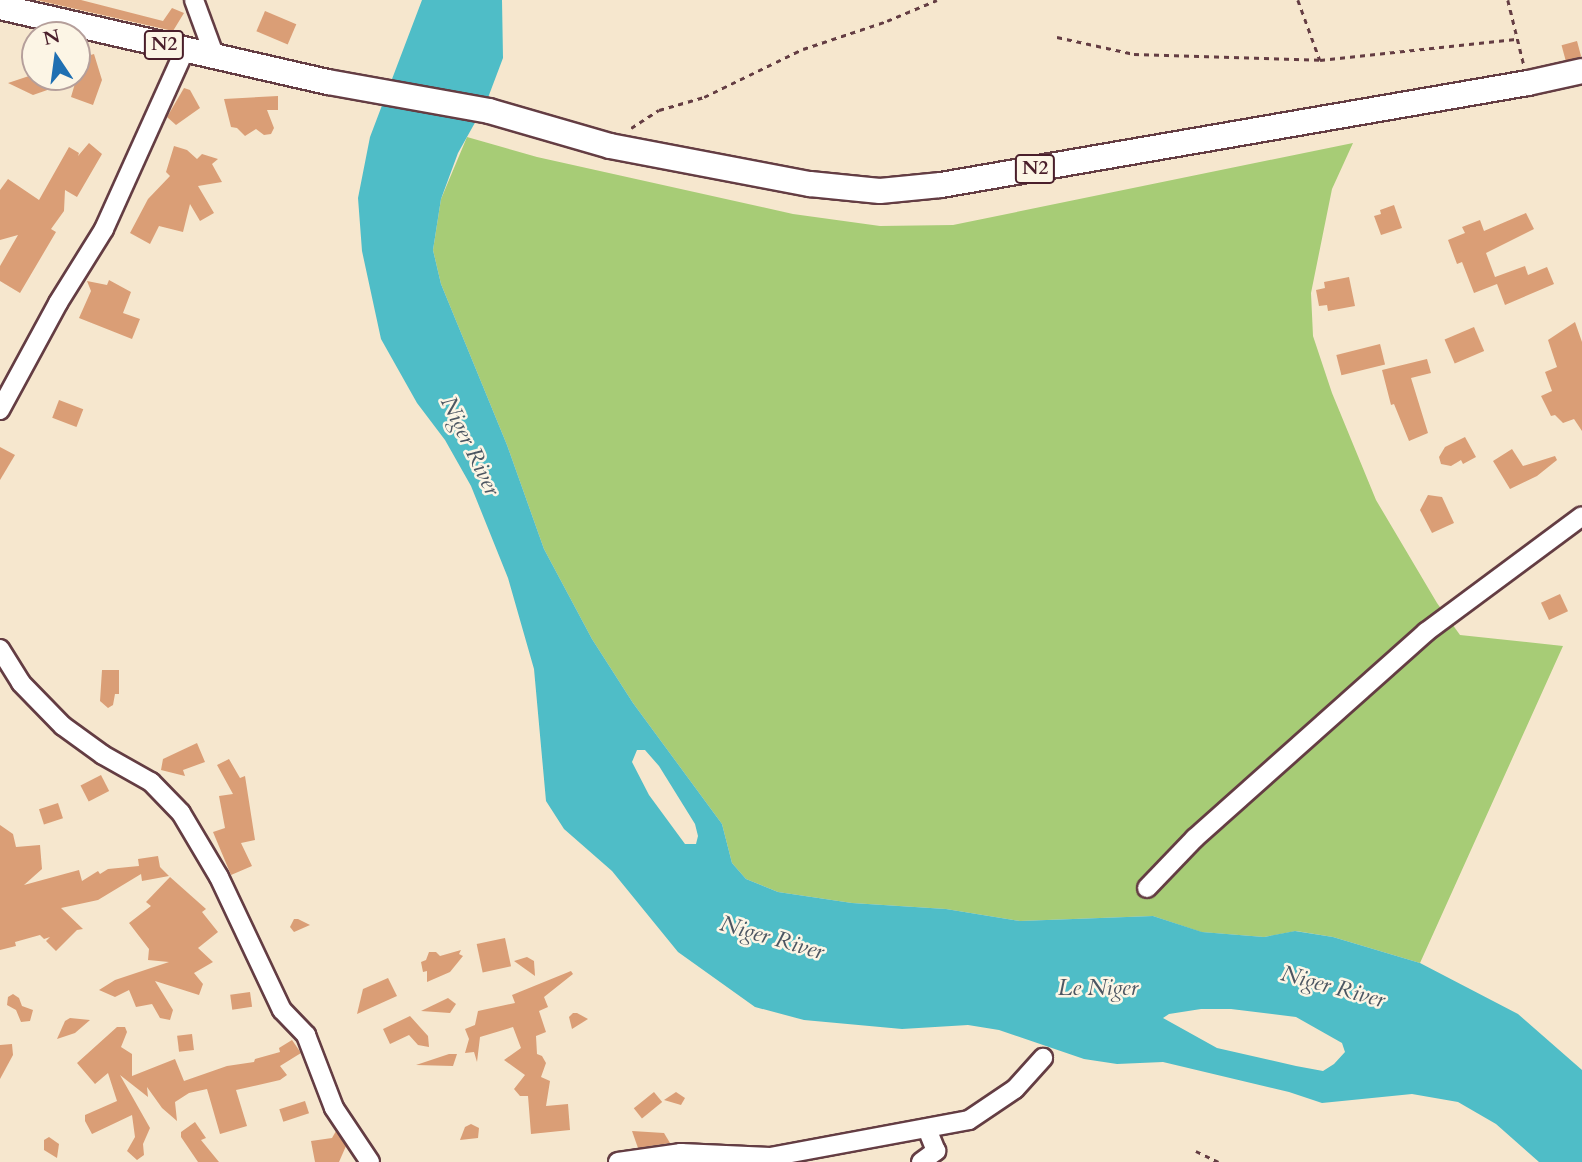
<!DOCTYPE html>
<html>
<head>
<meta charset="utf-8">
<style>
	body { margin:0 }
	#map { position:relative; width:1582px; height:1162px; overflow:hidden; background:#f6e7ce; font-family:Cardo,serif }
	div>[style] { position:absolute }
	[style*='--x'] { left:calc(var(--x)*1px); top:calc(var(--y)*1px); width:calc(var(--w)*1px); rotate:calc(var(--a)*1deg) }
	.green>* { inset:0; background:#a7cc76 }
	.water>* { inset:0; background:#4fbdc7 }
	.building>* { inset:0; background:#da9e76; transform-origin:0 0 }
	.path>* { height:2.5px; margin-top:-1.25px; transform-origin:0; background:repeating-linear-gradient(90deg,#643d43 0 5px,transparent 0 10px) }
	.roads { filter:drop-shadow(2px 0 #643d43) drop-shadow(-2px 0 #643d43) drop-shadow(0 2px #643d43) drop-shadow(0 -2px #643d43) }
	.minor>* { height:18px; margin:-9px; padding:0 9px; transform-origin:9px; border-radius:9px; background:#fff }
	.highway>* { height:24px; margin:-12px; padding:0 12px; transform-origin:12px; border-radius:12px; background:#fff }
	span { translate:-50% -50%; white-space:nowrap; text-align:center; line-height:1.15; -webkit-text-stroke:5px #fcf5e5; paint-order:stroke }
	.shield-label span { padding:2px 5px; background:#fcf5e5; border:2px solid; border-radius:5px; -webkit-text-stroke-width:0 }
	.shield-label { font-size:19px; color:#4a1f2b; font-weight:700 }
	.water-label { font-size:23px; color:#4c5662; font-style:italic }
	.north { position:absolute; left:21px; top:21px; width:70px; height:70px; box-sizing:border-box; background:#fcf5e5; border:2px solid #b59f9b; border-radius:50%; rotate:347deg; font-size:19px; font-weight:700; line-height:28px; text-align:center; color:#4a1f2b }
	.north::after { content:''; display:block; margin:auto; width:24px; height:32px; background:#1f6fb2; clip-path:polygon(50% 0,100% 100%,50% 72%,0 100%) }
</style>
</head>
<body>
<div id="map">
	<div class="green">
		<div style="clip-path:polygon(467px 137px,537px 157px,793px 214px,880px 226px,953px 225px,1353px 143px,1332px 189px,1311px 293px,1313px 336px,1332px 393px,1376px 500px,1437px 603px,1460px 635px,1563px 646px,1420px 963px,1333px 937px,1296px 931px,1264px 937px,1201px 932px,1153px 916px,1020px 921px,946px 909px,852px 903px,778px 892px,746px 879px,732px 863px,722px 824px,633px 703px,592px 639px,544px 549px,507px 445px,441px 284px,433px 250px,441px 199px)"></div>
	</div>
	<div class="water">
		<div style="clip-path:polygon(evenodd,422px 0,502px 0,503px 58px,486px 103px,458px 153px,441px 199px,433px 250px,441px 284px,507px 445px,544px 549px,592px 639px,633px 703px,722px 824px,732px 863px,746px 879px,778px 892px,852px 903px,946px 909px,1020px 921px,1153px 916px,1202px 932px,1264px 937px,1295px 931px,1333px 937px,1420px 963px,1518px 1014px,1582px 1070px,1582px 1162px,1539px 1162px,1496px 1124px,1458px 1102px,1412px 1094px,1322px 1103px,1289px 1092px,1163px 1062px,1117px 1064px,1084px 1059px,999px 1030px,968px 1025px,902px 1029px,804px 1020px,755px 1007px,678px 952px,612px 871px,564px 829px,546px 801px,534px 669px,508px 578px,471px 486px,445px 440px,417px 403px,381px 339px,362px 251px,358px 198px,370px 137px,422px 0,637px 750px,645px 750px,659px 766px,695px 824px,698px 836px,696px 844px,685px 844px,649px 795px,632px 762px,637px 750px,422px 0,1201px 1009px,1231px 1009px,1296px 1017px,1342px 1043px,1345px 1052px,1334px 1064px,1323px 1071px,1296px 1066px,1217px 1048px,1163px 1018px,1169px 1014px,1201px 1009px)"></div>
	</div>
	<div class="building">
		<div style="clip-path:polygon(36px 0,81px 0,163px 21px,172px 8px,184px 13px,173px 31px)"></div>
		<div style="left:265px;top:11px;width:34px;height:22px;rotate:23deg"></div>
		<div style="left:1577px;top:41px;width:16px;height:16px;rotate:75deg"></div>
		<div style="clip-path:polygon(94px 54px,102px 80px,93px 105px,71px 97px,76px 80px,33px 95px,8px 83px,35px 74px,35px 77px,77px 77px,77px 59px)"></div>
		<div style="clip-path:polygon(184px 88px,190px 90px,200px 108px,176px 125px,167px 117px)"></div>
		<div style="clip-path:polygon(278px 96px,278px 110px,267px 110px,274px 128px,271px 134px,264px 135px,256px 129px,245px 136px,237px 128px,231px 127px,224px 99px)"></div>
		<div style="clip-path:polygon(89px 143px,102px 154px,77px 197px,65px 190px,64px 211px,51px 229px,56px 232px,20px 293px,0 281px,0 266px,18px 235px,0 240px,0 190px,8px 179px,39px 200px,69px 147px,79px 153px,78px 156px)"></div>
		<div style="clip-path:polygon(174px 146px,187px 150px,197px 159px,202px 154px,218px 159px,212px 164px,222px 182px,198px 186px,214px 213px,200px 221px,190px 204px,183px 232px,159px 226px,150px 244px,130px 233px,148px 199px,170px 176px,166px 172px)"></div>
		<div style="clip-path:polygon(1394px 205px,1402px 228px,1381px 235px,1374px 216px,1381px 214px,1380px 210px)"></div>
		<div style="clip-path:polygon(1526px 213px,1534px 229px,1486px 253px,1495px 277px,1525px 266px,1528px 275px,1547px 267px,1554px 284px,1505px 305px,1497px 284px,1474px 293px,1462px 262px,1457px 264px,1448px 240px,1465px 233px,1462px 227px,1480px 220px,1484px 231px)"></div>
		<div style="clip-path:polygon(1349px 277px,1355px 306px,1328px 311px,1327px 305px,1319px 306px,1316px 290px,1325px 288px,1324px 282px)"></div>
		<div style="clip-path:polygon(109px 280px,131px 292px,123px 313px,140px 319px,132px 339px,79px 318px,91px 291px,87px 281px,107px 285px)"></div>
		<div style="clip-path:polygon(1575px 322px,1582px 342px,1582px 431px,1574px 419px,1563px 423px,1555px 415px,1551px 416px,1541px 396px,1552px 391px,1545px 372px,1557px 367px,1548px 340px)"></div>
		<div style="left:1474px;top:327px;width:26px;height:32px;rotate:67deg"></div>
		<div style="left:1380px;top:344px;width:21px;height:45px;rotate:76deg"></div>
		<div style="clip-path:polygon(1427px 359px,1431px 373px,1411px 378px,1428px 433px,1409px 441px,1394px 404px,1391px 405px,1382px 370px)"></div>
		<div style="left:59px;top:400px;width:26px;height:19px;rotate:21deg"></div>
		<div style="clip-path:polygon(1465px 437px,1476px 457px,1463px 464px,1461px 460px,1451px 466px,1441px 464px,1439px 457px,1445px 447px)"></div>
		<div style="clip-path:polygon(0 447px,15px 455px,0 480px)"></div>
		<div style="clip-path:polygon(1512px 449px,1523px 466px,1555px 456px,1557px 460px,1537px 476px,1510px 489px,1493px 461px)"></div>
		<div style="clip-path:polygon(1428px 495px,1442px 497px,1454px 523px,1432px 533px,1420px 510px)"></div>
		<div style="left:1560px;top:594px;width:19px;height:21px;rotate:65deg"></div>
		<div style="clip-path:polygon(102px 670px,119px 670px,119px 694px,115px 694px,113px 705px,108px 708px,100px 701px)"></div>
		<div style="clip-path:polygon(197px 743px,205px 762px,183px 770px,185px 776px,161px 770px,163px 759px)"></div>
		<div style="clip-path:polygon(229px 759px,240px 778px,245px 776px,255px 840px,241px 843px,252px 866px,231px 875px,213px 832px,225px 828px,219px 796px,233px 794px,217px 765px)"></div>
		<div style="left:101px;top:775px;width:18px;height:23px;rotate:63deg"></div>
		<div style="left:58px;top:803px;width:16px;height:20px;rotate:72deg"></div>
		<div style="clip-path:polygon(0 825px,13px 834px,16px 847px,40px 845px,42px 869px,24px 885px,79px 870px,82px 881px,98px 871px,100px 874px,108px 869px,139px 866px,138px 859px,158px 856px,160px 867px,169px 876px,142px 881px,141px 874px,98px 900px,61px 908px,83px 929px,77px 930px,56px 951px,46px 941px,50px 937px,44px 939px,40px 935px,15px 942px,16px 946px,0 950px)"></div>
		<div style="clip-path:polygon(170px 877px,206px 909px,202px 912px,218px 932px,198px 948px,213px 962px,194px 973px,203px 984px,199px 995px,155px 981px,173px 1010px,170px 1020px,160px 1018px,152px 1004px,136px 1007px,129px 990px,115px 997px,99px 990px,115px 980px,169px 962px,148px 960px,149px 949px,129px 923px,151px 906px,146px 902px)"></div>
		<div style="clip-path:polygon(294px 919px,298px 919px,310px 925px,294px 932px,290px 927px)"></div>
		<div style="left:505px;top:938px;width:29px;height:29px;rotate:78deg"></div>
		<div style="clip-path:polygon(461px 950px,459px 954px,463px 956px,450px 972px,427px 982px,427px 971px,423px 972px,421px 962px,426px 960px,429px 952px,436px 952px,440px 956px)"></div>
		<div style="clip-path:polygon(527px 957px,534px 961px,535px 976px,514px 961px)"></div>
		<div style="clip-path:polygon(571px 971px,573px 974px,544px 997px,548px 1007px,539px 1011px,546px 1032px,536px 1036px,537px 1054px,542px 1056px,546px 1063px,541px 1077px,550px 1081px,546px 1106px,568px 1104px,570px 1130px,531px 1134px,528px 1096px,520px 1096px,514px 1089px,525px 1075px,504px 1060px,521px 1048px,513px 1027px,480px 1037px,477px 1062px,474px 1052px,465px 1053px,469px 1039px,465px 1029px,475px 1025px,478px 1011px,515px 1003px,512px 995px)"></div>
		<div style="clip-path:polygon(388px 978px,397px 996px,357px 1014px,363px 989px)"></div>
		<div style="left:250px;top:992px;width:15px;height:20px;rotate:82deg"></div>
		<div style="clip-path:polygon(13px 994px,19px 998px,22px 1006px,33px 1010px,30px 1021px,21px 1022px,16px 1010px,7px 1005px,8px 997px)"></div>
		<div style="clip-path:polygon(448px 998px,456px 1004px,450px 1013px,421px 1011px)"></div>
		<div style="clip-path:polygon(573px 1013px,577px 1013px,588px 1019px,572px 1029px,569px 1017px)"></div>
		<div style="clip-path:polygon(410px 1016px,428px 1036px,429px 1047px,418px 1045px,409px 1035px,390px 1044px,383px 1029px)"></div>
		<div style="clip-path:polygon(70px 1018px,90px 1020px,75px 1033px,57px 1039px,65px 1021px)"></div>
		<div style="clip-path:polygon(117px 1027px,125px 1027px,127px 1032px,121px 1047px,132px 1054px,132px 1076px,175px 1059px,184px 1081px,227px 1066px,254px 1062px,255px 1059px,280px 1052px,279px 1048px,292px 1040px,301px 1053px,280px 1066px,287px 1075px,280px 1080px,236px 1090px,247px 1126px,220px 1134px,207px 1089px,189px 1093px,175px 1102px,177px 1121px,162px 1108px,147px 1087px,148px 1097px,120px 1075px,150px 1128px,143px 1144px,144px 1155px,137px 1160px,127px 1151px,135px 1137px,132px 1115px,92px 1134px,85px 1121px,85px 1115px,117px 1101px,108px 1073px,95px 1084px,77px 1063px)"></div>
		<div style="left:192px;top:1034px;width:16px;height:15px;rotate:83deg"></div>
		<div style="clip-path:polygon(12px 1044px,13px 1055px,0 1079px,0 1045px)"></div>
		<div style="clip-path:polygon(449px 1054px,457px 1054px,453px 1066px,416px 1065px)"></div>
		<div style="left:654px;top:1092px;width:13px;height:26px;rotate:51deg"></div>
		<div style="clip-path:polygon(676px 1092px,685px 1098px,681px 1105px,664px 1100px)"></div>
		<div style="left:305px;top:1101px;width:13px;height:27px;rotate:72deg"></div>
		<div style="clip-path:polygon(195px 1122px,206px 1138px,201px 1140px,219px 1162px,198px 1162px,181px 1137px,181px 1132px)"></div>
		<div style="clip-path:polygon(471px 1124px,479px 1128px,478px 1138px,460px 1140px,465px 1127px)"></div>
		<div style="clip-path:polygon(336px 1131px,346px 1146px,339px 1162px,315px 1162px,311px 1141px,332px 1138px)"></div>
		<div style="clip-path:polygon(632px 1131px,664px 1133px,670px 1143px,638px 1148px)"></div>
		<div style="clip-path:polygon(49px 1137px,59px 1144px,57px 1158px,44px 1150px,44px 1140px)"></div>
	</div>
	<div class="path">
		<div style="--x:1298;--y:0;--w:64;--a:69.9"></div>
		<div style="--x:1508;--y:0;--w:67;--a:76.2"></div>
		<div style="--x:1057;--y:37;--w:79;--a:12.4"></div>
		<div style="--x:1134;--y:54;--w:186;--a:1.8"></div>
		<div style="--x:1320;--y:60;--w:199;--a:-6.1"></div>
		<div style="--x:631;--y:128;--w:33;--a:-33"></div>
		<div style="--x:659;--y:110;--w:47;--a:-16.1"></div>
		<div style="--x:704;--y:97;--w:110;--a:-25.9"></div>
		<div style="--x:803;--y:49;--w:89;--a:-18.4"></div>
		<div style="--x:887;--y:21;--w:54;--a:-22.8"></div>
		<div style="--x:1196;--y:1151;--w:25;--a:26"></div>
	</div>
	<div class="roads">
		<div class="minor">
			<div style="--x:194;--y:0;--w:61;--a:69.8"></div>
			<div style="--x:0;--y:410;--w:122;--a:-61.5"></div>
			<div style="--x:58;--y:303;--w:87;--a:-58.1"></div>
			<div style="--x:104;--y:229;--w:196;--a:-65.7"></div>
			<div style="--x:0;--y:649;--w:40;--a:58"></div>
			<div style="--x:21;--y:683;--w:60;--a:45.7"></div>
			<div style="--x:63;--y:726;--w:49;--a:35.9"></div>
			<div style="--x:103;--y:755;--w:55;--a:29.4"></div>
			<div style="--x:151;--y:782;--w:43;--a:45.9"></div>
			<div style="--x:181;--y:813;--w:74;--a:59.3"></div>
			<div style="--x:219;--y:877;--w:147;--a:64.7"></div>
			<div style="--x:282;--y:1010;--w:35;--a:46"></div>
			<div style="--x:306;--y:1035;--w:78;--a:69"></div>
			<div style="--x:334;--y:1108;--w:65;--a:56.3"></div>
			<div style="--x:1147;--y:888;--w:69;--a:-46.2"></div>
			<div style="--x:1195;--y:838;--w:310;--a:-41.7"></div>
			<div style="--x:1426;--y:632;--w:194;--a:-36.6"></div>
			<div style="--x:681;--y:1153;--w:89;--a:2.6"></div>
			<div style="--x:770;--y:1157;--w:202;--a:-10.5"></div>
			<div style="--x:969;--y:1120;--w:55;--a:-34"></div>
			<div style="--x:1015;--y:1089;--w:42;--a:-47.9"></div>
			<div style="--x:618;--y:1162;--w:64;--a:-8.1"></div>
			<div style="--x:681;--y:1153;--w:9;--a:108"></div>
			<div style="--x:921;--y:1162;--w:19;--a:-36"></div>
			<div style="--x:936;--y:1151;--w:24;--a:-112"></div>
		</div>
		<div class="highway">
			<div style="--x:0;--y:7;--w:336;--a:12.9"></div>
			<div style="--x:328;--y:82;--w:164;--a:10.2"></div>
			<div style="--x:489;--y:111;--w:126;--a:16.1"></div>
			<div style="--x:610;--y:146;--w:204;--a:10.8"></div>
			<div style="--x:810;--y:184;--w:70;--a:5.7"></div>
			<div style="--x:880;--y:191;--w:61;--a:-5.6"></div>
			<div style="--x:941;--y:185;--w:596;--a:-9.86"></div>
			<div style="--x:1528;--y:83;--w:55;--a:-12.5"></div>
		</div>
	</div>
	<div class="shield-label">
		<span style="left:164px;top:45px">N2</span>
		<span style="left:1035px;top:169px">N2</span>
	</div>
	<div class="water-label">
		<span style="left:470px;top:446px;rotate:64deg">Niger River</span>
		<span style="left:772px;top:938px;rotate:16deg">Niger River</span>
		<span style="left:1333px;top:987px;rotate:15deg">Niger River</span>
		<span style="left:1098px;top:988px">Le Niger</span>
	</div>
	<div class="north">N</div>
</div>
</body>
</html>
